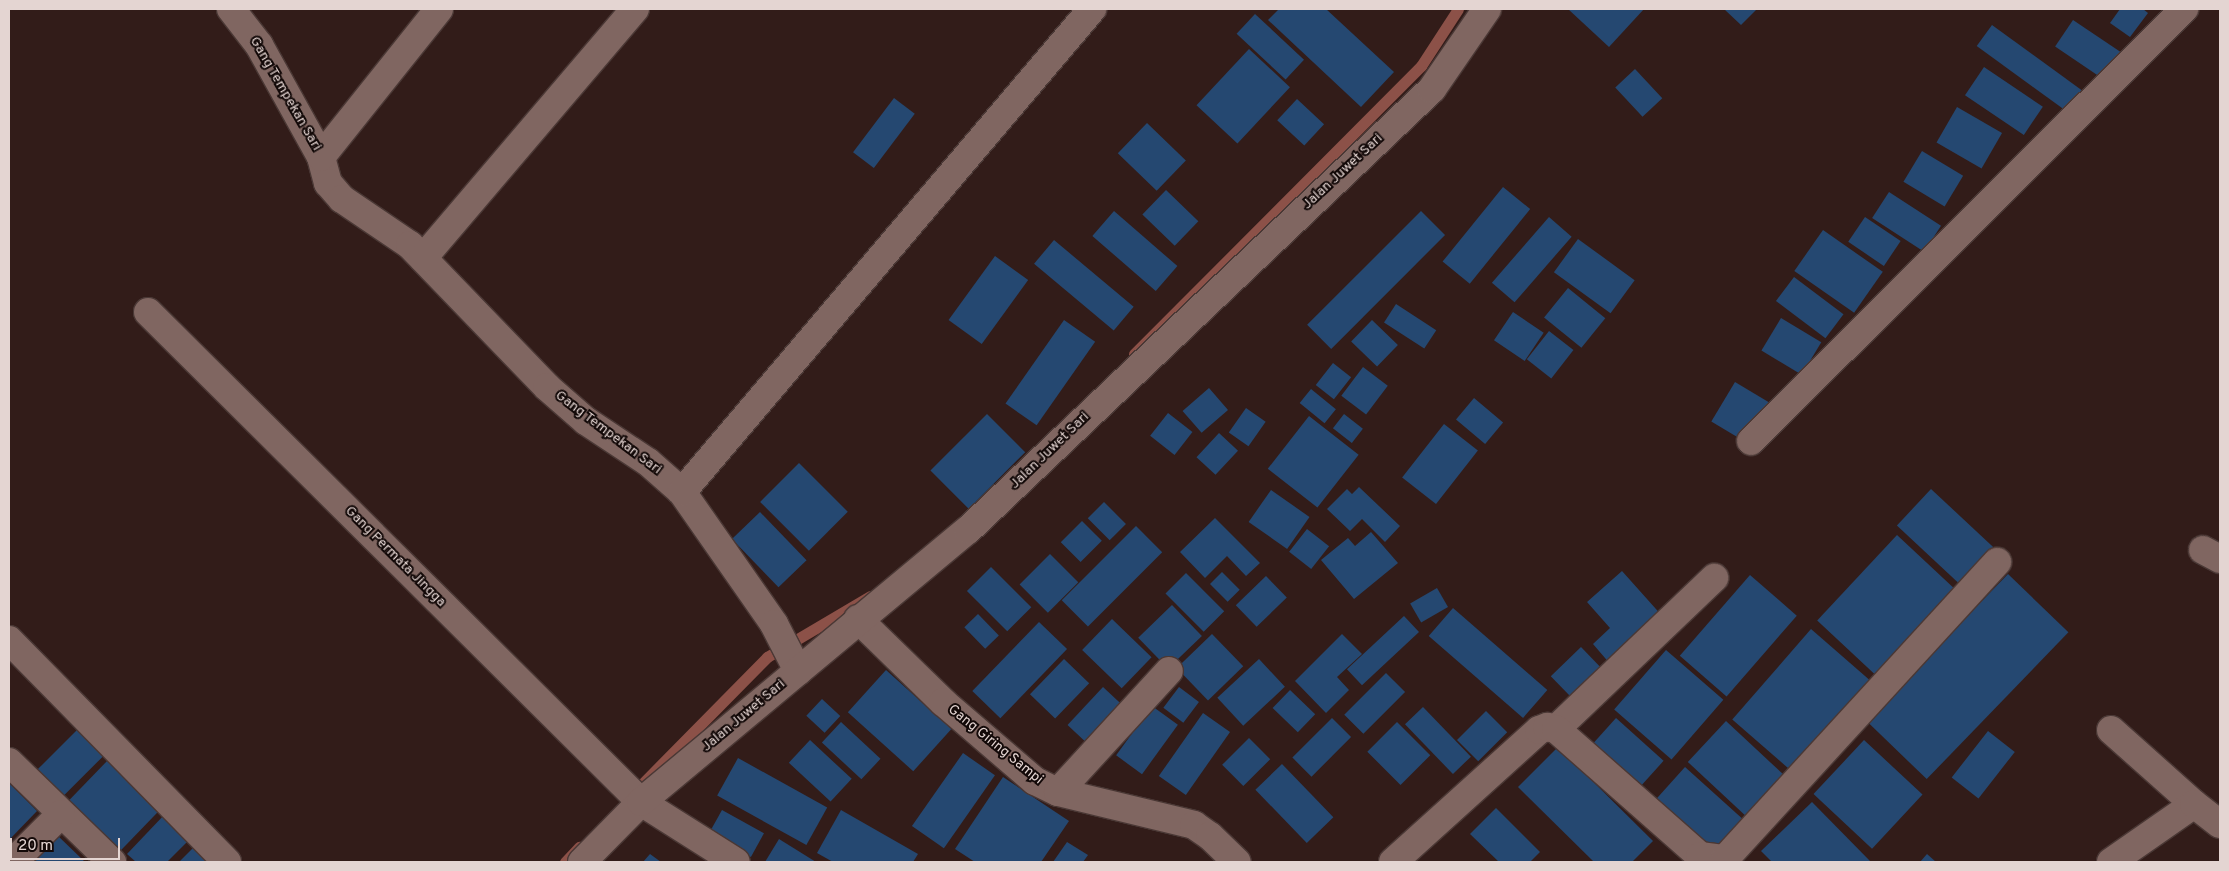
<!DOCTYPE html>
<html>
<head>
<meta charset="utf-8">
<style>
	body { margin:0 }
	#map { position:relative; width:2229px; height:871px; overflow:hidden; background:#321c19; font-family:Overpass,sans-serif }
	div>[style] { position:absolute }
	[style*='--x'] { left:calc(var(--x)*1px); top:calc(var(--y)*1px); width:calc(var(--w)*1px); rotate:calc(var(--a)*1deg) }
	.stream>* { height:11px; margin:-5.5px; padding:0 5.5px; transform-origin:5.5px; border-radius:5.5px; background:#8c5148 }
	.building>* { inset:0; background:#254871; transform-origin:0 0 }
	.roads { filter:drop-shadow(1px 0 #4a3835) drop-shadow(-1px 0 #4a3835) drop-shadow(0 1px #4a3835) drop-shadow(0 -1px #4a3835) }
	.minor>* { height:28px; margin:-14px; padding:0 14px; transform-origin:14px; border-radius:14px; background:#806661 }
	span { translate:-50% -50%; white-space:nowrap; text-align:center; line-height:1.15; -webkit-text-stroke:4px #130908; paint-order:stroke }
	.street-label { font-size:14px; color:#e4d5d2 }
	.frame { position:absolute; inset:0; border:10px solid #e4d5d2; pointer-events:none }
	.scale { position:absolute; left:10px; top:838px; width:110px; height:22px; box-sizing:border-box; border:2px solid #e4d5d2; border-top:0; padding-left:6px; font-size:15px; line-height:18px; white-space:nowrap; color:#e4d5d2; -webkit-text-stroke:4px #130908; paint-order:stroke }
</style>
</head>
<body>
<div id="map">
	<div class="stream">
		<div style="--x:1134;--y:354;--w:407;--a:-45.1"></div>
		<div style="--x:1421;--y:66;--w:68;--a:-57"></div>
		<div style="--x:636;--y:790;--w:187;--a:-45.4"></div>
		<div style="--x:767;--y:657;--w:120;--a:-30.6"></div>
		<div style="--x:565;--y:862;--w:21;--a:-47"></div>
	</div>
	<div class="building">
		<div style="clip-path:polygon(1279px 9px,1326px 9px,1394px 72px,1361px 107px,1268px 20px)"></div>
		<div style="clip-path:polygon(1568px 9px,1644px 9px,1609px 47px)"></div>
		<div style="clip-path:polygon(1724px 9px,1757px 9px,1741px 25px)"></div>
		<div style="clip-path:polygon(2120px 9px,2143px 9px,2148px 13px,2130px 37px,2110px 23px)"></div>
		<div style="left:1255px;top:14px;width:67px;height:27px;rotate:43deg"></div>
		<div style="left:2073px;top:20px;width:57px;height:32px;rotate:34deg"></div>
		<div style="left:1992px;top:25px;width:111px;height:26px;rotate:36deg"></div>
		<div style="left:1249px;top:49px;width:56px;height:77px;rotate:43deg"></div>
		<div style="left:1984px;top:67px;width:71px;height:34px;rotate:34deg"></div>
		<div style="left:1635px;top:69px;width:40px;height:27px;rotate:47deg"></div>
		<div style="left:894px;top:98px;width:26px;height:68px;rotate:37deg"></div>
		<div style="left:1297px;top:99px;width:37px;height:29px;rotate:43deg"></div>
		<div style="left:1957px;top:107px;width:52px;height:41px;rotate:30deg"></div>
		<div style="left:1147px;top:123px;width:54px;height:42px;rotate:44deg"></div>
		<div style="left:1922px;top:151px;width:48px;height:36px;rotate:31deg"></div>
		<div style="left:1503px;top:187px;width:35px;height:96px;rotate:39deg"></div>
		<div style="left:1166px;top:190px;width:45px;height:34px;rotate:44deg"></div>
		<div style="left:1889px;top:192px;width:62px;height:31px;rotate:33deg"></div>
		<div style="left:1114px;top:211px;width:84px;height:33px;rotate:41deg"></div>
		<div style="left:1421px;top:211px;width:34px;height:161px;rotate:45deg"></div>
		<div style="left:1549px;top:217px;width:30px;height:87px;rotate:41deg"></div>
		<div style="left:1865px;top:217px;width:43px;height:30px;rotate:34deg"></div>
		<div style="left:1823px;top:230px;width:73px;height:50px;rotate:35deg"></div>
		<div style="left:1578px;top:239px;width:70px;height:41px;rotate:36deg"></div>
		<div style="left:1054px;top:240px;width:104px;height:31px;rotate:40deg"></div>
		<div style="left:995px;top:256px;width:41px;height:79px;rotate:36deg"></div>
		<div style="left:1794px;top:277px;width:62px;height:30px;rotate:37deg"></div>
		<div style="left:1568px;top:288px;width:48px;height:38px;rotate:39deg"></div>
		<div style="left:1396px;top:304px;width:48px;height:22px;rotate:33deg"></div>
		<div style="left:1513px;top:312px;width:37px;height:34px;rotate:34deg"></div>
		<div style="left:1781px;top:318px;width:47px;height:38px;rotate:31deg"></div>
		<div style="left:1064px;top:320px;width:38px;height:102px;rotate:35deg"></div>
		<div style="left:1372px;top:320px;width:36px;height:30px;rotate:44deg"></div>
		<div style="left:1549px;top:331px;width:31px;height:36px;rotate:38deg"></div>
		<div style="left:1333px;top:363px;width:23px;height:28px;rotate:38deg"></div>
		<div style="left:1363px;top:367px;width:31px;height:36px;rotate:37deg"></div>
		<div style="left:1735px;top:382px;width:39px;height:46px;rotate:31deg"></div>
		<div style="left:1209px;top:388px;width:29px;height:35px;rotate:49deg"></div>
		<div style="left:1311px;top:389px;width:32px;height:18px;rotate:39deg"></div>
		<div style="left:1474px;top:398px;width:38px;height:28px;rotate:40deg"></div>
		<div style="left:1246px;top:408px;width:24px;height:30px;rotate:35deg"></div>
		<div style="left:1168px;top:413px;width:31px;height:29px;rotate:38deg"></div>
		<div style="left:987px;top:414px;width:54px;height:80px;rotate:45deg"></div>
		<div style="left:1344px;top:414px;width:24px;height:18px;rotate:38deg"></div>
		<div style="left:1309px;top:416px;width:63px;height:67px;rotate:38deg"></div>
		<div style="left:1444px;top:424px;width:43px;height:68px;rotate:38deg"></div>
		<div style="left:1219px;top:433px;width:26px;height:33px;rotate:43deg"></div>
		<div style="left:799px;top:463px;width:69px;height:55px;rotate:45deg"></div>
		<div style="clip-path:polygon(1359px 487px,1400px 526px,1385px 542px,1362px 519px,1350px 531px,1327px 509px,1347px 489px,1352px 494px)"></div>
		<div style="left:1931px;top:489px;width:93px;height:50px;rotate:43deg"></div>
		<div style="left:1271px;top:490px;width:47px;height:39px;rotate:35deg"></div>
		<div style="left:1104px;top:502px;width:31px;height:23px;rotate:45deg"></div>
		<div style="left:760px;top:512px;width:67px;height:39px;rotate:46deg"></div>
		<div style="clip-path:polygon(1215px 518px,1260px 563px,1246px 576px,1227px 556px,1205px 578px,1180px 552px)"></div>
		<div style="left:1082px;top:521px;width:28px;height:30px;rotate:45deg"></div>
		<div style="left:1136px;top:526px;width:37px;height:105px;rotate:45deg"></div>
		<div style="left:1307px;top:529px;width:28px;height:29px;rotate:38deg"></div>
		<div style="clip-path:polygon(1371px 532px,1398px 563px,1354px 599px,1321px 560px,1348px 538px,1355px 546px)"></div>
		<div style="left:1897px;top:535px;width:86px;height:117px;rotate:43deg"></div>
		<div style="left:1050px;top:554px;width:40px;height:43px;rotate:45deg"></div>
		<div style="left:991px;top:567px;width:57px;height:34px;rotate:45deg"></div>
		<div style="clip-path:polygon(1622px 571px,1664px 618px,1611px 665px,1593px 644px,1610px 628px,1587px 602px)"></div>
		<div style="left:1222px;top:572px;width:25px;height:17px;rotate:45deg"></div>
		<div style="left:1186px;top:573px;width:54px;height:29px;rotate:45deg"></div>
		<div style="left:2008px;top:574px;width:84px;height:204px;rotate:44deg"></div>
		<div style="left:1750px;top:575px;width:62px;height:107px;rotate:41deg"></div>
		<div style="left:1266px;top:576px;width:30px;height:42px;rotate:46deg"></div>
		<div style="left:1437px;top:588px;width:22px;height:31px;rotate:60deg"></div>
		<div style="left:1172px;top:605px;width:43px;height:47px;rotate:46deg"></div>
		<div style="left:1453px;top:608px;width:125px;height:37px;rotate:41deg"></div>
		<div style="left:978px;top:614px;width:30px;height:19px;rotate:46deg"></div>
		<div style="left:1404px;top:616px;width:22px;height:78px;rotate:47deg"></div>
		<div style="left:1112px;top:619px;width:55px;height:43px;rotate:44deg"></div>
		<div style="left:1039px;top:622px;width:39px;height:96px;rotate:44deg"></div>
		<div style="left:1811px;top:629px;width:86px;height:120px;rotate:41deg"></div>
		<div style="left:1212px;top:634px;width:45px;height:49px;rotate:46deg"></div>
		<div style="clip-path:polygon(1342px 634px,1362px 654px,1337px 677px,1349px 690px,1326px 713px,1295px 681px)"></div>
		<div style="left:1581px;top:647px;width:35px;height:42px;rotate:46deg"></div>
		<div style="left:1666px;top:650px;width:76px;height:79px;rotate:41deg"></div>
		<div style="left:1064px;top:659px;width:35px;height:49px;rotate:44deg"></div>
		<div style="left:1259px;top:659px;width:38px;height:57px;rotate:47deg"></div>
		<div style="left:886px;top:670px;width:88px;height:57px;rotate:42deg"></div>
		<div style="left:1386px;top:673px;width:27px;height:59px;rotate:45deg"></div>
		<div style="left:1103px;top:687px;width:34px;height:52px;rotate:43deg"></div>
		<div style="left:1179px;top:687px;width:25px;height:26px;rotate:37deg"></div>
		<div style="left:1290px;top:690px;width:35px;height:25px;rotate:44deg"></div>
		<div style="left:822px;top:699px;width:25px;height:23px;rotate:43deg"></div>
		<div style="left:1152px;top:706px;width:32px;height:61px;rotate:36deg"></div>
		<div style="left:1423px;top:707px;width:69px;height:25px;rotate:46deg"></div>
		<div style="left:1486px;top:711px;width:30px;height:41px;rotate:45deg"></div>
		<div style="left:1203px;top:713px;width:33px;height:77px;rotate:35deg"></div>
		<div style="left:1332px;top:718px;width:27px;height:56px;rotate:45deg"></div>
		<div style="left:1616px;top:718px;width:64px;height:41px;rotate:42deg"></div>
		<div style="left:1726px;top:721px;width:87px;height:56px;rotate:43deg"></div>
		<div style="left:841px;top:722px;width:54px;height:28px;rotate:43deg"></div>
		<div style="left:1397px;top:722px;width:47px;height:42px;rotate:45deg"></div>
		<div style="left:77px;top:730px;width:37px;height:62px;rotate:45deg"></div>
		<div style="left:1988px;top:731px;width:34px;height:59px;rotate:38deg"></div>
		<div style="left:1249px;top:738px;width:30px;height:38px;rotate:45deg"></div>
		<div style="left:810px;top:740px;width:57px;height:31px;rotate:43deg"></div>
		<div style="left:1864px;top:740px;width:80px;height:74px;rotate:43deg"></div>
		<div style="clip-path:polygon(1558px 747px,1653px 841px,1632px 862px,1594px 862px,1518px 787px)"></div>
		<div style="left:963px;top:753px;width:39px;height:89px;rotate:35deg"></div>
		<div style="left:738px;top:758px;width:102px;height:43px;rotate:29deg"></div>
		<div style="left:108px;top:760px;width:72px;height:57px;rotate:44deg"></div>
		<div style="left:1282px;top:764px;width:74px;height:37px;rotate:46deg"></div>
		<div style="left:1685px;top:767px;width:78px;height:51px;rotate:42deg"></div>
		<div style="clip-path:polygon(1003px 777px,1069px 821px,1041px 862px,975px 862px,955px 849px)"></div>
		<div style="clip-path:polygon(9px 783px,37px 811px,9px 840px)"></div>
		<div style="clip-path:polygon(1812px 802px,1870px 861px,1869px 862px,1772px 862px,1761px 851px)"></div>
		<div style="clip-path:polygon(1496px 808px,1540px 852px,1530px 862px,1499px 862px,1470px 834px)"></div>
		<div style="left:722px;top:810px;width:48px;height:27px;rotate:29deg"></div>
		<div style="clip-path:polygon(841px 810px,918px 854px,913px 862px,833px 862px,817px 853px)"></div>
		<div style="clip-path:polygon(165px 814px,191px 838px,167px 862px,136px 862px,127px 854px)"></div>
		<div style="clip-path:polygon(56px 834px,85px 862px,28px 862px)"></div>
		<div style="clip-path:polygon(779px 839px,816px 862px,765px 862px)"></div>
		<div style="clip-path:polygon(1067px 842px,1088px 855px,1083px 862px,1053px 862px)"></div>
		<div style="clip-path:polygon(193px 848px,207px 862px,179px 862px)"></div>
		<div style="clip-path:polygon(650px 854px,661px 862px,643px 862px)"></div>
		<div style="clip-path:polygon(1927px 854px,1936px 862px,1920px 862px)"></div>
	</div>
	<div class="roads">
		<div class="minor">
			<div style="--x:231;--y:9;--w:46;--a:52.1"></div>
			<div style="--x:259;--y:45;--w:128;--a:61"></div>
			<div style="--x:321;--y:157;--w:27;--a:75"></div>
			<div style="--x:328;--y:183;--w:21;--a:49"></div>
			<div style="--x:342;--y:199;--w:82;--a:34.1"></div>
			<div style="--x:410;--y:245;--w:197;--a:46"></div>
			<div style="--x:547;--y:387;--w:52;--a:41.1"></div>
			<div style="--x:586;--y:421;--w:74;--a:33.5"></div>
			<div style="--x:648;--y:462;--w:45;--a:41.4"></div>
			<div style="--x:682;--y:492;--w:161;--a:55.1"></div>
			<div style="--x:774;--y:624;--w:53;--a:62.9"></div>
			<div style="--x:321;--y:157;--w:189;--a:-51.4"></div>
			<div style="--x:423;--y:258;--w:327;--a:-49.6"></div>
			<div style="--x:148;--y:312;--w:695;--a:44.83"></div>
			<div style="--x:641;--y:802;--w:112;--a:32.3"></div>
			<div style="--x:1751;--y:441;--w:612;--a:-44.93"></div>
			<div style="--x:682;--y:492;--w:634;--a:-49.67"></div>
			<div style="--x:2203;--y:550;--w:19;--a:28"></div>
			<div style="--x:858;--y:619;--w:119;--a:44.3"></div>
			<div style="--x:943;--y:702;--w:121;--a:40.7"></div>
			<div style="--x:1035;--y:781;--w:25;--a:26"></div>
			<div style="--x:1058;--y:792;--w:140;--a:13.6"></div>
			<div style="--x:1194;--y:825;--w:19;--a:35"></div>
			<div style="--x:1210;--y:836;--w:37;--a:44"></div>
			<div style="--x:9;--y:640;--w:311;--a:45.5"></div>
			<div style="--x:1556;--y:729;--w:219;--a:-43.7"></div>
			<div style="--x:2111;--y:730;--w:111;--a:41.7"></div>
			<div style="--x:9;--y:762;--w:144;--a:44.2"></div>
			<div style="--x:1058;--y:792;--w:164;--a:-47.5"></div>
			<div style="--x:13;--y:862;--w:68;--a:-45"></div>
			<div style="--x:582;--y:862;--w:84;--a:-45.5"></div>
			<div style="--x:641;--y:802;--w:425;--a:-39.8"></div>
			<div style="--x:968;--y:530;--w:640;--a:-43.54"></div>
			<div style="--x:1432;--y:89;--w:97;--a:-55.5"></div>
			<div style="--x:1393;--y:862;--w:197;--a:-42.1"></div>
			<div style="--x:1539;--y:730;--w:9;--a:-21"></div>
			<div style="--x:1547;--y:727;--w:9;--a:13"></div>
			<div style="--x:1556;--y:729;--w:192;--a:41.4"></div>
			<div style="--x:1700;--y:856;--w:25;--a:7"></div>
			<div style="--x:1725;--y:859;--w:403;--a:-47.5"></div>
			<div style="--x:2111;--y:862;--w:101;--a:-34.9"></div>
			<div style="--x:2194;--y:804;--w:33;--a:38"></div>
		</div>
	</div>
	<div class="street-label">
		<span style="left:285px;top:94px;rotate:60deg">Gang Tempekan Sari</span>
		<span style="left:1343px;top:172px;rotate:-43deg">Jalan Juwet Sari</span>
		<span style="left:608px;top:433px;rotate:37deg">Gang Tempekan Sari</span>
		<span style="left:1050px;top:451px;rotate:-44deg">Jalan Juwet Sari</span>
		<span style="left:395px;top:557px;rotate:45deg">Gang Permata Jingga</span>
		<span style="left:744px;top:716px;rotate:-40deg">Jalan Juwet Sari</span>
		<span style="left:995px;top:745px;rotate:39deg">Gang Giring Sampi</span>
	</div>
	<div class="frame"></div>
	<div class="scale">20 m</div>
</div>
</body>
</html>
